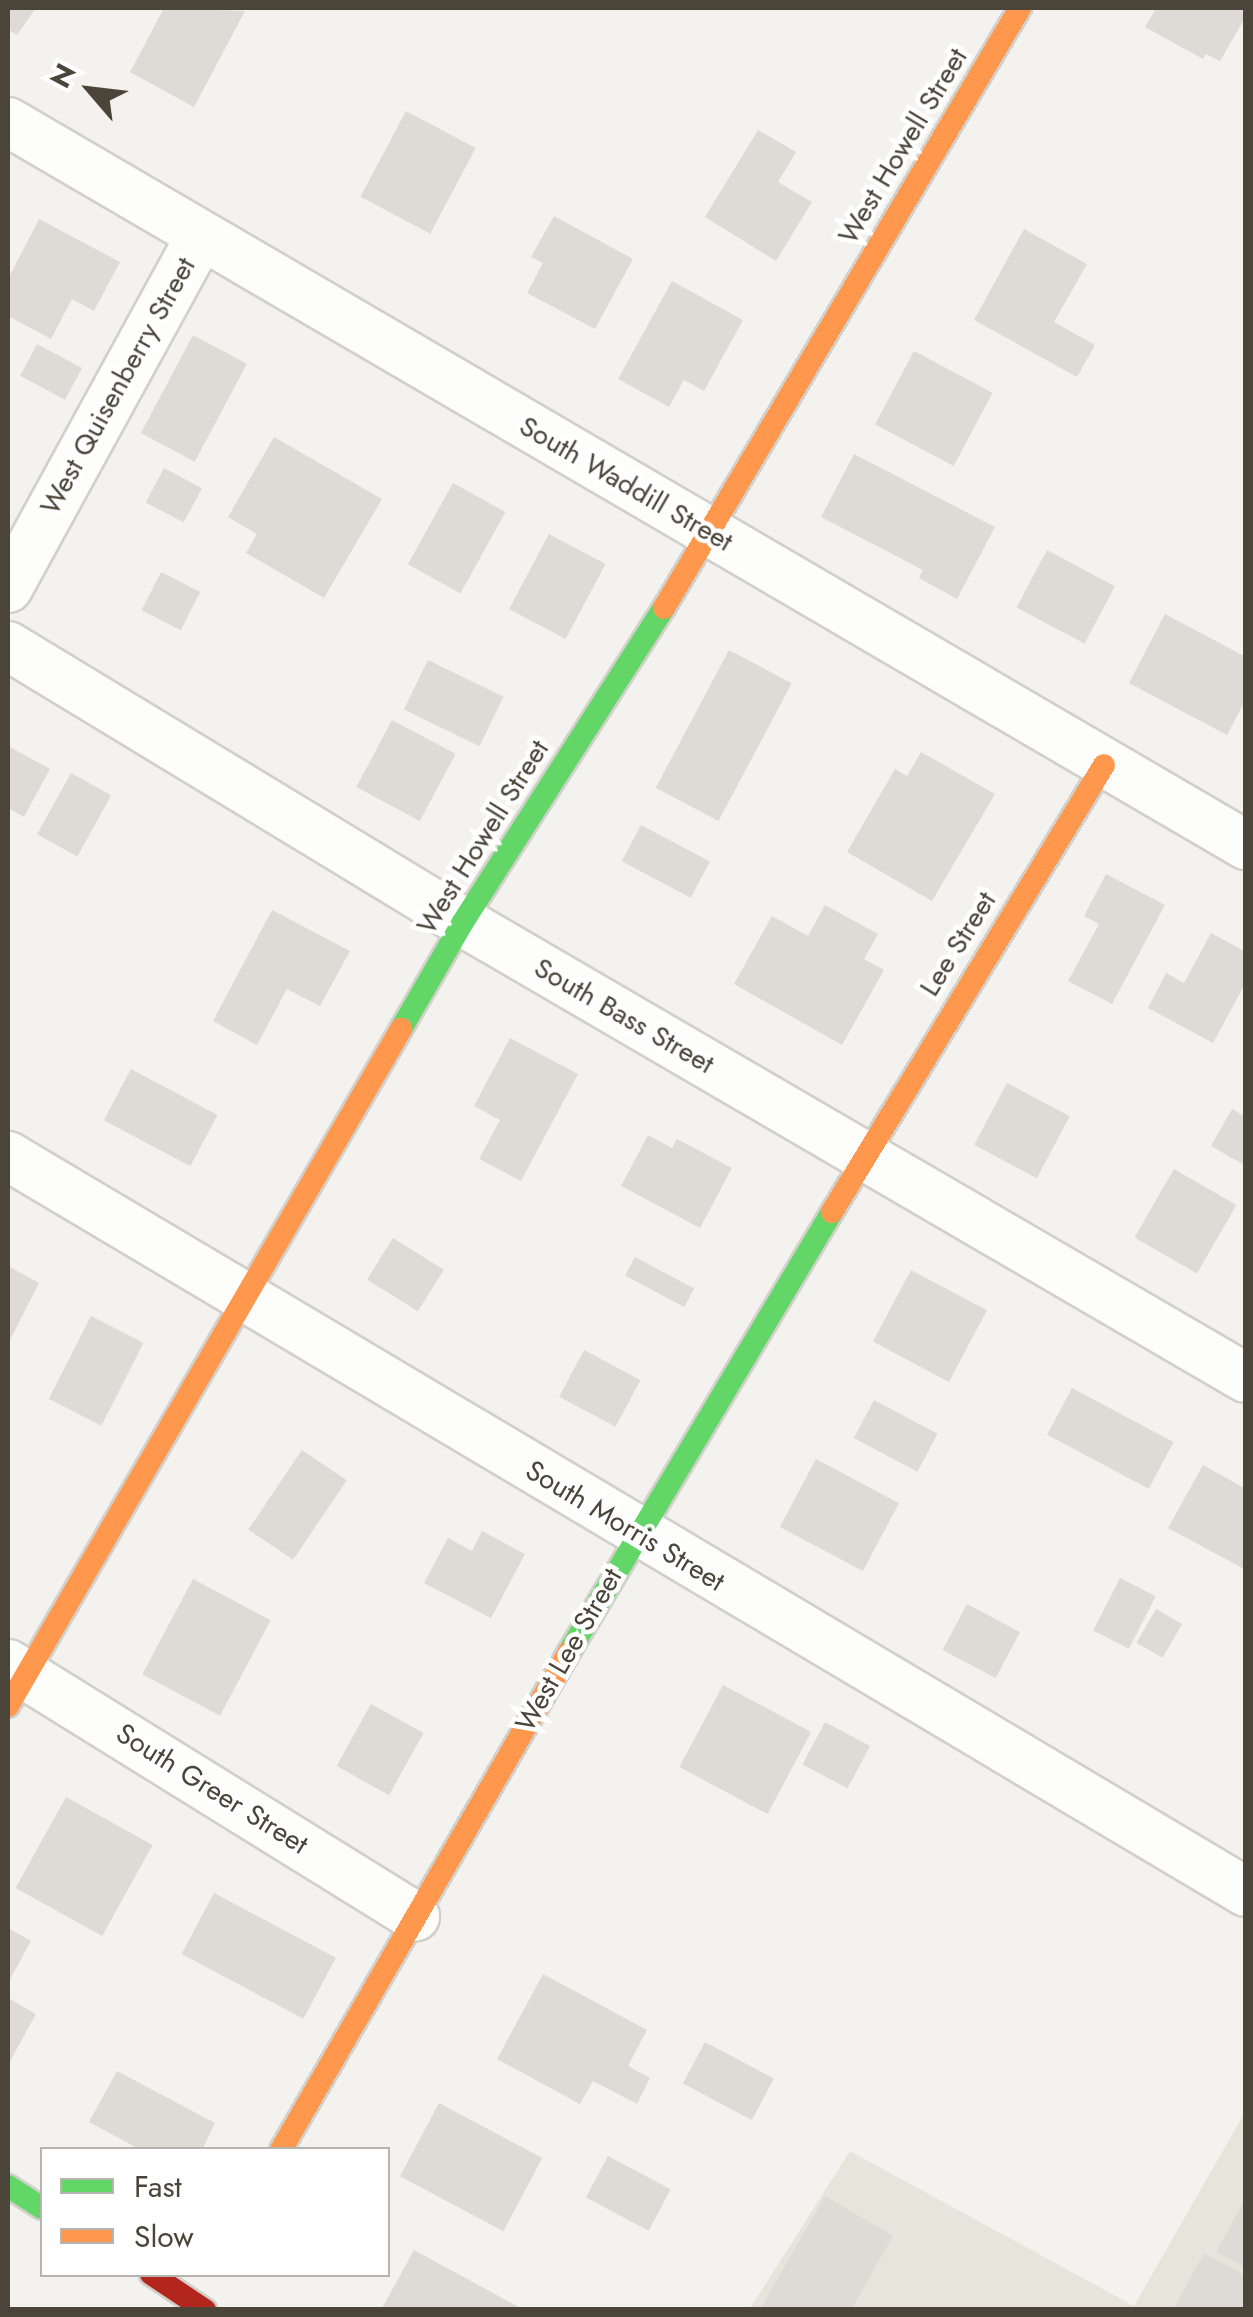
<!DOCTYPE html>
<html>
<head>
<meta charset="utf-8">
<style>
	body { margin:0 }
	#map { position:relative; width:1253px; height:2317px; overflow:hidden; background:#f4f2ee; font-family:Jost,sans-serif }
	div>[style] { position:absolute }
	[style*='--x'] { left:calc(var(--x)*1px); top:calc(var(--y)*1px); width:calc(var(--w)*1px); rotate:calc(var(--a)*1deg) }
	.residential>* { inset:0; background:#e7e4dc }
	.building>* { inset:0; background:#dedbd6; transform-origin:0 0 }
	.roads { filter:drop-shadow(2px 0 #d2d0cb) drop-shadow(-2px 0 #d2d0cb) drop-shadow(0 2px #d2d0cb) drop-shadow(0 -2px #d2d0cb) }
	.street>* { height:48px; margin:-24px; padding:0 24px; transform-origin:24px; border-radius:24px; background:#fdfdfc }
	.fast>* { height:22px; margin:-11px; padding:0 11px; transform-origin:11px; border-radius:11px; background:#63d668 }
	.slow>* { height:22px; margin:-11px; padding:0 11px; transform-origin:11px; border-radius:11px; background:#ff974d }
	.jam>* { height:22px; margin:-11px; padding:0 11px; transform-origin:11px; border-radius:11px; background:#b3261e }
	span { translate:-50% -50%; white-space:nowrap; text-align:center; line-height:1.15; -webkit-text-stroke:9px #fff; paint-order:stroke }
	.street-label { font-size:28px; color:#4b4439 }
	.frame { position:absolute; inset:0; border:10px solid #4b4439; pointer-events:none }
	.legend { position:absolute; left:40px; top:2147px; width:350px; height:130px; box-sizing:border-box; background:#fff; border:2px solid #b7b4b0; margin:0; padding:12px 18px; list-style:none; font-size:30px; color:#4b4439 }
	.legend li { display:flex; align-items:center; gap:20px; height:50px }
	.legend b { width:50px; border:2px solid #b7b4b0 }
	.north { position:absolute; left:40px; top:40px; width:100px; height:100px; -webkit-text-stroke:8px #fff; paint-order:stroke; rotate:298deg; font-size:28px; font-weight:700; line-height:40px; text-align:center; color:#4b4439 }
	.north::after { content:''; display:block; margin:auto; width:35px; height:45px; background:#4b4439; clip-path:polygon(50% 0,100% 100%,50% 72%,0 100%) }
</style>
</head>
<body>
<div id="map">
	<div class="residential">
		<div style="clip-path:polygon(1245px 2112px,1245px 2309px,749px 2310px,850px 2151px,1134px 2306px)"></div>
	</div>
	<div class="building">
		<div style="clip-path:polygon(8px 8px,36px 8px,17px 35px,8px 29px)"></div>
		<div style="clip-path:polygon(164px 8px,245px 11px,194px 107px,130px 72px)"></div>
		<div style="clip-path:polygon(1156px 8px,1246px 8px,1246px 16px,1220px 61px,1206px 54px,1203px 59px,1145px 27px)"></div>
		<div style="left:406px;top:111px;width:79px;height:97px;rotate:28deg"></div>
		<div style="clip-path:polygon(758px 130px,796px 152px,778px 182px,812px 202px,776px 261px,705px 217px)"></div>
		<div style="clip-path:polygon(554px 216px,633px 259px,595px 329px,527px 293px,543px 263px,531px 257px)"></div>
		<div style="clip-path:polygon(39px 219px,120px 262px,94px 311px,72px 299px,51px 339px,8px 316px,8px 279px)"></div>
		<div style="clip-path:polygon(1024px 229px,1087px 264px,1054px 322px,1095px 345px,1077px 377px,974px 320px)"></div>
		<div style="clip-path:polygon(672px 281px,743px 320px,704px 391px,684px 380px,669px 407px,618px 379px)"></div>
		<div style="left:193px;top:335px;width:61px;height:111px;rotate:28deg"></div>
		<div style="left:37px;top:344px;width:51px;height:36px;rotate:28deg"></div>
		<div style="left:914px;top:351px;width:89px;height:83px;rotate:28deg"></div>
		<div style="clip-path:polygon(274px 437px,382px 499px,324px 598px,246px 553px,257px 534px,228px 517px)"></div>
		<div style="clip-path:polygon(854px 454px,995px 527px,957px 599px,919px 578px,923px 570px,821px 517px)"></div>
		<div style="left:164px;top:468px;width:43px;height:39px;rotate:28deg"></div>
		<div style="left:453px;top:483px;width:60px;height:93px;rotate:29deg"></div>
		<div style="left:549px;top:534px;width:64px;height:85px;rotate:28deg"></div>
		<div style="left:1047px;top:550px;width:77px;height:65px;rotate:28deg"></div>
		<div style="left:161px;top:572px;width:44px;height:43px;rotate:27deg"></div>
		<div style="clip-path:polygon(1165px 614px,1246px 657px,1246px 699px,1227px 735px,1129px 683px)"></div>
		<div style="left:729px;top:650px;width:71px;height:156px;rotate:28deg"></div>
		<div style="left:428px;top:660px;width:84px;height:55px;rotate:26deg"></div>
		<div style="left:392px;top:720px;width:72px;height:76px;rotate:28deg"></div>
		<div style="clip-path:polygon(8px 746px,50px 769px,24px 817px,8px 808px)"></div>
		<div style="clip-path:polygon(921px 752px,995px 794px,932px 901px,847px 852px,895px 769px,907px 776px)"></div>
		<div style="left:71px;top:773px;width:46px;height:70px;rotate:29deg"></div>
		<div style="left:641px;top:825px;width:78px;height:41px;rotate:28deg"></div>
		<div style="clip-path:polygon(1106px 874px,1165px 905px,1112px 1004px,1068px 981px,1099px 924px,1084px 916px)"></div>
		<div style="clip-path:polygon(825px 905px,878px 934px,864px 959px,884px 970px,842px 1045px,734px 984px,772px 916px,808px 936px)"></div>
		<div style="clip-path:polygon(272px 910px,350px 951px,320px 1006px,287px 989px,257px 1045px,213px 1021px)"></div>
		<div style="clip-path:polygon(1211px 933px,1246px 952px,1246px 982px,1213px 1043px,1148px 1008px,1166px 973px,1184px 983px)"></div>
		<div style="clip-path:polygon(510px 1038px,578px 1074px,521px 1181px,479px 1159px,500px 1120px,474px 1106px)"></div>
		<div style="left:131px;top:1069px;width:98px;height:58px;rotate:28deg"></div>
		<div style="left:1007px;top:1083px;width:71px;height:70px;rotate:28deg"></div>
		<div style="clip-path:polygon(1232px 1109px,1246px 1117px,1246px 1166px,1211px 1146px)"></div>
		<div style="clip-path:polygon(648px 1135px,672px 1148px,677px 1139px,732px 1168px,700px 1228px,621px 1186px)"></div>
		<div style="left:1174px;top:1169px;width:72px;height:79px;rotate:30deg"></div>
		<div style="left:393px;top:1238px;width:60px;height:49px;rotate:32deg"></div>
		<div style="left:635px;top:1257px;width:67px;height:21px;rotate:28deg"></div>
		<div style="clip-path:polygon(8px 1266px,39px 1283px,8px 1344px)"></div>
		<div style="left:911px;top:1270px;width:86px;height:81px;rotate:28deg"></div>
		<div style="left:91px;top:1316px;width:59px;height:93px;rotate:27deg"></div>
		<div style="left:584px;top:1350px;width:64px;height:53px;rotate:28deg"></div>
		<div style="left:1072px;top:1388px;width:115px;height:53px;rotate:28deg"></div>
		<div style="left:874px;top:1400px;width:72px;height:43px;rotate:28deg"></div>
		<div style="left:302px;top:1450px;width:54px;height:96px;rotate:34deg"></div>
		<div style="left:816px;top:1459px;width:94px;height:77px;rotate:28deg"></div>
		<div style="clip-path:polygon(1203px 1465px,1246px 1489px,1246px 1570px,1168px 1528px)"></div>
		<div style="clip-path:polygon(482px 1531px,525px 1554px,491px 1618px,424px 1583px,448px 1538px,472px 1551px)"></div>
		<div style="left:1120px;top:1578px;width:40px;height:59px;rotate:27deg"></div>
		<div style="left:193px;top:1579px;width:88px;height:108px;rotate:28deg"></div>
		<div style="left:967px;top:1604px;width:60px;height:52px;rotate:28deg"></div>
		<div style="left:1156px;top:1609px;width:30px;height:39px;rotate:30deg"></div>
		<div style="left:723px;top:1685px;width:100px;height:93px;rotate:28deg"></div>
		<div style="left:371px;top:1704px;width:60px;height:71px;rotate:29deg"></div>
		<div style="left:825px;top:1722px;width:51px;height:48px;rotate:28deg"></div>
		<div style="left:66px;top:1797px;width:99px;height:104px;rotate:29deg"></div>
		<div style="left:214px;top:1893px;width:138px;height:69px;rotate:28deg"></div>
		<div style="clip-path:polygon(8px 1928px,31px 1941px,8px 1983px)"></div>
		<div style="clip-path:polygon(543px 1974px,647px 2030px,628px 2066px,650px 2078px,637px 2104px,593px 2081px,580px 2104px,497px 2059px)"></div>
		<div style="clip-path:polygon(8px 1998px,36px 2014px,8px 2065px)"></div>
		<div style="left:705px;top:2042px;width:78px;height:47px;rotate:28deg"></div>
		<div style="clip-path:polygon(117px 2071px,215px 2123px,202px 2150px,141px 2150px,89px 2122px)"></div>
		<div style="left:439px;top:2103px;width:117px;height:83px;rotate:28deg"></div>
		<div style="left:608px;top:2156px;width:71px;height:47px;rotate:28deg"></div>
		<div style="clip-path:polygon(825px 2196px,893px 2236px,851px 2310px,768px 2310px,762px 2306px)"></div>
		<div style="clip-path:polygon(1246px 2197px,1246px 2268px,1216px 2252px)"></div>
		<div style="clip-path:polygon(414px 2250px,517px 2306px,515px 2310px,381px 2310px)"></div>
		<div style="clip-path:polygon(1204px 2253px,1246px 2276px,1246px 2310px,1173px 2310px)"></div>
	</div>
	<div class="roads">
		<div class="street">
			<div style="--x:8;--y:122;--w:1434;--a:30.29"></div>
			<div style="--x:8;--y:588;--w:401;--a:-61.3"></div>
			<div style="--x:8;--y:646;--w:532;--a:31.24"></div>
			<div style="--x:463;--y:922;--w:906;--a:30.22"></div>
			<div style="--x:8;--y:1156;--w:1440;--a:30.73"></div>
			<div style="--x:8;--y:1664;--w:479;--a:31.8"></div>
		</div>
		<div class="fast">
			<div style="--x:401;--y:1029;--w:124;--a:-59.9"></div>
			<div style="--x:463;--y:922;--w:373;--a:-57.4"></div>
			<div style="--x:569;--y:1652;--w:513;--a:-59.13"></div>
			<div style="--x:8;--y:2186;--w:40;--a:32.9"></div>
		</div>
		<div class="slow">
			<div style="--x:664;--y:608;--w:698;--a:-59.32"></div>
			<div style="--x:832;--y:1212;--w:523;--a:-58.68"></div>
			<div style="--x:8;--y:1706;--w:783;--a:-59.86"></div>
			<div style="--x:281;--y:2150;--w:575;--a:-59.96"></div>
		</div>
		<div class="jam">
			<div style="--x:151;--y:2274;--w:65;--a:33.7"></div>
		</div>
	</div>
	<div class="street-label">
		<span style="left:903px;top:146px;rotate:-59deg">West Howell Street</span>
		<span style="left:118px;top:386px;rotate:-61deg">West Quisenberry Street</span>
		<span style="left:626px;top:484px;rotate:30deg">South Waddill Street</span>
		<span style="left:483px;top:837px;rotate:-58deg">West Howell Street</span>
		<span style="left:958px;top:944px;rotate:-58deg">Lee Street</span>
		<span style="left:624px;top:1016px;rotate:30deg">South Bass Street</span>
		<span style="left:625px;top:1526px;rotate:31deg">South Morris Street</span>
		<span style="left:569px;top:1650px;rotate:-60deg">West Lee Street</span>
		<span style="left:212px;top:1789px;rotate:32deg">South Greer Street</span>
	</div>
	<div class="frame"></div>
	<ul class="legend">
	<li><b style="height:12px;background:#63d668"></b>Fast</li>
	<li><b style="height:12px;background:#ff974d"></b>Slow</li>
	</ul>
	<div class="north">N</div>
</div>
</body>
</html>
